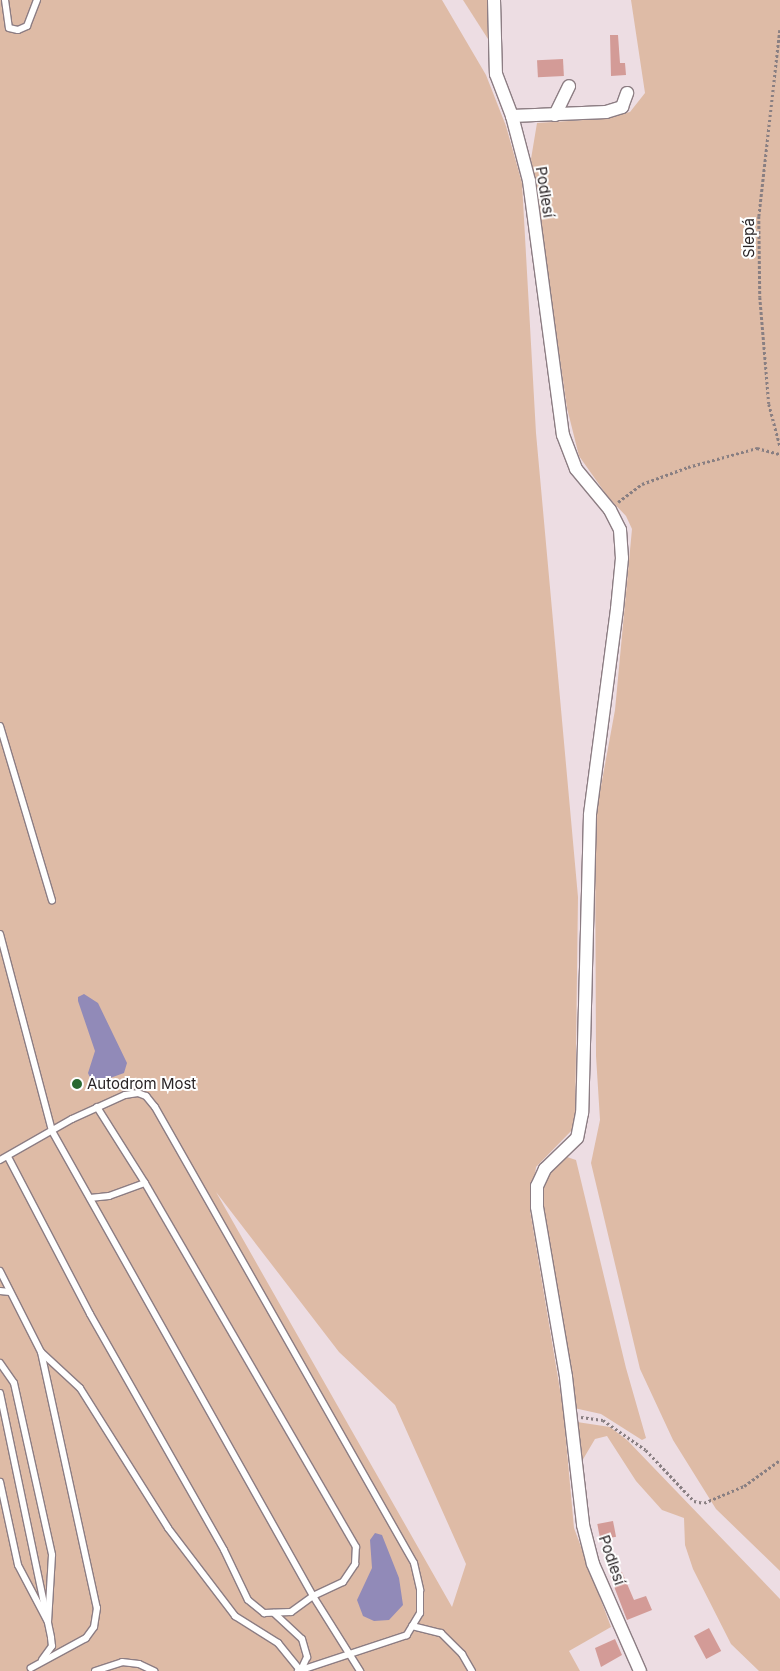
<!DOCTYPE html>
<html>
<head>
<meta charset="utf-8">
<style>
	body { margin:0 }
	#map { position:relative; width:780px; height:1671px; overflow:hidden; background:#eddde3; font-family:Inter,sans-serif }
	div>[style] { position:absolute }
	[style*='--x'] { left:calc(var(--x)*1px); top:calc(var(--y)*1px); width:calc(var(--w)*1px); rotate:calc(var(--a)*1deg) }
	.green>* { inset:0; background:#debba6 }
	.water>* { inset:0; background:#918ab8 }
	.building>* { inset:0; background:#d39b97; transform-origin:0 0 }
	.path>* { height:2.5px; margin-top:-1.25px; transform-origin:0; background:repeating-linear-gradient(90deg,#897f82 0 2.5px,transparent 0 5px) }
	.roads { filter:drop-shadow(1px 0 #8c7d83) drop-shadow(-1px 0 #8c7d83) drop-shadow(0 1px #8c7d83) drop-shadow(0 -1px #8c7d83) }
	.service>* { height:6px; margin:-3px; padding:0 3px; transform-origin:3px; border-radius:3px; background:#fff }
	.minor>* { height:12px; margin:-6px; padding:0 6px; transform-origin:6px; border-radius:6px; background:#fff }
	.dots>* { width:14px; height:14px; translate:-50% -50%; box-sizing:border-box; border:2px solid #fff; border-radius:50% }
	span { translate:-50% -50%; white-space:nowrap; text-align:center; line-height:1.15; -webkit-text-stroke:4px #fff; paint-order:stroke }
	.street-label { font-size:15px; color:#292325 }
	.poi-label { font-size:15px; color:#292325 }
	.left { translate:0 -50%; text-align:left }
</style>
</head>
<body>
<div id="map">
	<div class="green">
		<div style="clip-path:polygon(evenodd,0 0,442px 0,486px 75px,506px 126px,522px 183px,536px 433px,578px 897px,575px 1127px,536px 1167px,530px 1210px,563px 1408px,574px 1528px,611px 1627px,569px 1651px,580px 1671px,0 1671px,0 0,216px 1192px,339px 1352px,395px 1405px,466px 1564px,452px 1607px,216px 1192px)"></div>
		<div style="clip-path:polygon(463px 0,487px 0,488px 39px)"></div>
		<div style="clip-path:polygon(631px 0,780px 0,780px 1571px,716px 1509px,673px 1440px,640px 1369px,591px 1163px,600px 1120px,596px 1056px,595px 819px,615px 710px,632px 529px,626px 516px,608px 497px,579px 456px,567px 408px,531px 159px,537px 123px,600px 119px,630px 112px,645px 93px)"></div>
		<div style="clip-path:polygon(567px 1157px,576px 1160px,626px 1368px,646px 1438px,642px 1440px,601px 1414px,574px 1408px,540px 1203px,547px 1173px)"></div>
		<div style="clip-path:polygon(577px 1422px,610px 1427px,627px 1440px,780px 1599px,780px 1671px,759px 1671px,731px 1644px,693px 1569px,685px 1545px,684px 1518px,662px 1510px,636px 1481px,607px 1436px,595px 1439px,582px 1461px)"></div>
	</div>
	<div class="water">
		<div style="clip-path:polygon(84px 994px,98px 1003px,127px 1063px,124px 1073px,99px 1082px,91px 1080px,88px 1073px,95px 1051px,78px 1001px,78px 997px)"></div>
		<div style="clip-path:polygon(375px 1533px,382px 1535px,399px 1578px,403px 1605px,389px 1620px,374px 1621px,363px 1616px,357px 1600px,372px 1568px,370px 1540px)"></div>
	</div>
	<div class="building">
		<div style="clip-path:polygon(610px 35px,618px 35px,620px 63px,625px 63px,626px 75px,611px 76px)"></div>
		<div style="left:563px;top:59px;width:17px;height:26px;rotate:87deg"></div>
		<div style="left:613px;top:1521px;width:16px;height:16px;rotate:79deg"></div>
		<div style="clip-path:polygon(622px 1572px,634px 1600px,646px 1596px,652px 1610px,627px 1620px,610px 1576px)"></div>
		<div style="left:709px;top:1628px;width:26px;height:17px;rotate:62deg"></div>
		<div style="clip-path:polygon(615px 1639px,622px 1655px,601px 1667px,595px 1648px)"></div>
	</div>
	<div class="path">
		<div style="--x:780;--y:30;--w:187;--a:96.4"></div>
		<div style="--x:759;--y:216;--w:81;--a:89.3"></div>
		<div style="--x:760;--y:297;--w:107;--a:85.2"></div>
		<div style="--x:769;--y:404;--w:43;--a:75.3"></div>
		<div style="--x:618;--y:502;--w:30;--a:-37"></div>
		<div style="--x:642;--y:484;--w:49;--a:-20.3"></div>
		<div style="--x:688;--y:467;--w:72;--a:-15.4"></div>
		<div style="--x:757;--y:448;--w:24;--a:15"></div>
		<div style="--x:581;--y:1417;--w:22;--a:8"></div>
		<div style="--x:603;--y:1420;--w:52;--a:34.9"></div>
		<div style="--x:646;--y:1450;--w:70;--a:46.7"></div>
		<div style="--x:694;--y:1501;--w:10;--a:11"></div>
		<div style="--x:704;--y:1503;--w:43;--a:-23"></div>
		<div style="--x:744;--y:1486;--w:44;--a:-35.8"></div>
	</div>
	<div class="roads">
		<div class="service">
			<div style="--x:5;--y:0;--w:28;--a:82"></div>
			<div style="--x:9;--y:28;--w:9;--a:13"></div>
			<div style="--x:18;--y:30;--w:10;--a:-24"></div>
			<div style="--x:27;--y:26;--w:28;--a:-69"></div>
			<div style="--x:0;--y:726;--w:182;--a:73.4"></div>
			<div style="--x:0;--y:934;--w:204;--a:75.2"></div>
			<div style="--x:52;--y:1131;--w:533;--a:60.69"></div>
			<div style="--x:313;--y:1596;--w:89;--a:57.9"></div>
			<div style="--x:8;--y:1157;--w:177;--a:62.4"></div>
			<div style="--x:90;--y:1314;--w:271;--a:60.4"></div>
			<div style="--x:224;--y:1550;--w:55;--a:64.4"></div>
			<div style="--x:248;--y:1600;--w:21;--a:39"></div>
			<div style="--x:264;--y:1613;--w:27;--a:-2"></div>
			<div style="--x:291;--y:1612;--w:27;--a:-36"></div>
			<div style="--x:313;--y:1596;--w:33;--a:-25"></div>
			<div style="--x:343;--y:1582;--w:22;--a:-56"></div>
			<div style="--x:355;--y:1564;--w:17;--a:-87"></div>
			<div style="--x:356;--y:1547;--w:421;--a:-120.1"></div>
			<div style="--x:145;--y:1183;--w:90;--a:-122.3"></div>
			<div style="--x:0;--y:1160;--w:83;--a:-29.7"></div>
			<div style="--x:72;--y:1119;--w:58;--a:-24.4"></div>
			<div style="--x:125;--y:1095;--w:13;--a:-9"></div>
			<div style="--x:138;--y:1093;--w:9;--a:21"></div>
			<div style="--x:146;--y:1096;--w:14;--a:51"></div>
			<div style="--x:155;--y:1107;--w:524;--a:60.4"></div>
			<div style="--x:414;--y:1563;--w:28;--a:77"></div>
			<div style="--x:420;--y:1590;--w:23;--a:90"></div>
			<div style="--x:420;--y:1613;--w:26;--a:121"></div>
			<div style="--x:407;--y:1635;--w:115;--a:161.7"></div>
			<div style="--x:90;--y:1198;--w:19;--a:-6"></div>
			<div style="--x:109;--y:1196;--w:38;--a:-20"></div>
			<div style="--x:0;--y:1271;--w:91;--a:63.2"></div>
			<div style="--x:41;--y:1352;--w:262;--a:77.7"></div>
			<div style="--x:97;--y:1608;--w:19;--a:99"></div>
			<div style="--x:94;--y:1627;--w:14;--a:126"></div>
			<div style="--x:86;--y:1638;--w:63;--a:151.4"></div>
			<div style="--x:0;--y:1291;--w:10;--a:6"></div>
			<div style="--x:41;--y:1352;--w:53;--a:42.7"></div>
			<div style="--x:80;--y:1388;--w:165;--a:57.8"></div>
			<div style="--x:168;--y:1528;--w:111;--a:52.7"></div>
			<div style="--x:235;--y:1616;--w:51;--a:32.1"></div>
			<div style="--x:278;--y:1643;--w:36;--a:51"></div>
			<div style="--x:0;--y:1363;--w:24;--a:55"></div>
			<div style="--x:14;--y:1383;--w:176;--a:77.5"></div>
			<div style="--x:52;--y:1555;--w:67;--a:93.4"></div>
			<div style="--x:48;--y:1622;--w:64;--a:-117.8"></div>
			<div style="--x:18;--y:1565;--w:85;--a:-102.2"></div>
			<div style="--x:0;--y:1393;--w:250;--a:78.2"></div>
			<div style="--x:51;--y:1638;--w:8;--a:83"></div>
			<div style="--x:52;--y:1646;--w:17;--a:126"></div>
			<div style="--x:274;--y:1613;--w:38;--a:43"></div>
			<div style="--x:302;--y:1639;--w:19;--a:74"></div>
			<div style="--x:307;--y:1657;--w:14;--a:115"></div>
			<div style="--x:412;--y:1626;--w:30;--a:14"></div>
			<div style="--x:441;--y:1633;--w:30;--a:45"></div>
			<div style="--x:462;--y:1654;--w:20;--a:60"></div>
			<div style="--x:95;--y:1671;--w:28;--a:-18"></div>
			<div style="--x:122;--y:1662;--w:17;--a:7"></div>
			<div style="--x:139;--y:1664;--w:17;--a:25"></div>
		</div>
		<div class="minor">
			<div style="--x:494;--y:0;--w:74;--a:88.5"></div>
			<div style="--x:496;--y:74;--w:45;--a:69.1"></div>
			<div style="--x:512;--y:116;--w:67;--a:75.3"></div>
			<div style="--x:529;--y:181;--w:256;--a:82.4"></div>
			<div style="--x:563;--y:435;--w:36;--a:69"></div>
			<div style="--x:576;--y:469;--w:53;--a:50.3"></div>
			<div style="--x:610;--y:510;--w:22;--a:63"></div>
			<div style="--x:620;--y:530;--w:28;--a:86"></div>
			<div style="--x:622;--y:558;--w:51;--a:95.6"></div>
			<div style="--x:617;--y:609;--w:208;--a:97.5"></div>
			<div style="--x:590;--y:815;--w:298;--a:91.5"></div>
			<div style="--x:582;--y:1113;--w:25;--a:101"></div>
			<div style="--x:577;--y:1138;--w:45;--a:135.9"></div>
			<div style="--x:545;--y:1169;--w:19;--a:115"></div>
			<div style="--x:537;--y:1186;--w:21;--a:90"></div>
			<div style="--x:537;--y:1207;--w:172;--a:80.3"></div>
			<div style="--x:566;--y:1377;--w:149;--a:83.4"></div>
			<div style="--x:583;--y:1525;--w:40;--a:75.6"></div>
			<div style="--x:593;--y:1564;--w:117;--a:66.3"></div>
			<div style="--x:555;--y:115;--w:32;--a:-64"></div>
			<div style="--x:512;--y:116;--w:94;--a:-2.4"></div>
			<div style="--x:606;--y:112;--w:17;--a:-17"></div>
			<div style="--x:622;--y:107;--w:15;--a:-70"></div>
		</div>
	</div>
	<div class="dots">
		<div style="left:77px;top:1084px;background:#296830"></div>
	</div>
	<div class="street-label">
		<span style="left:545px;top:192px;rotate:81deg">Podlesí</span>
		<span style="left:749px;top:238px;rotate:-90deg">Slepá</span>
		<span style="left:612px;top:1560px;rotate:71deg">Podlesí</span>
	</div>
	<div class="poi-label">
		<span class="left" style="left:87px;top:1084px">Autodrom Most</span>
	</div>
</div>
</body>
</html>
